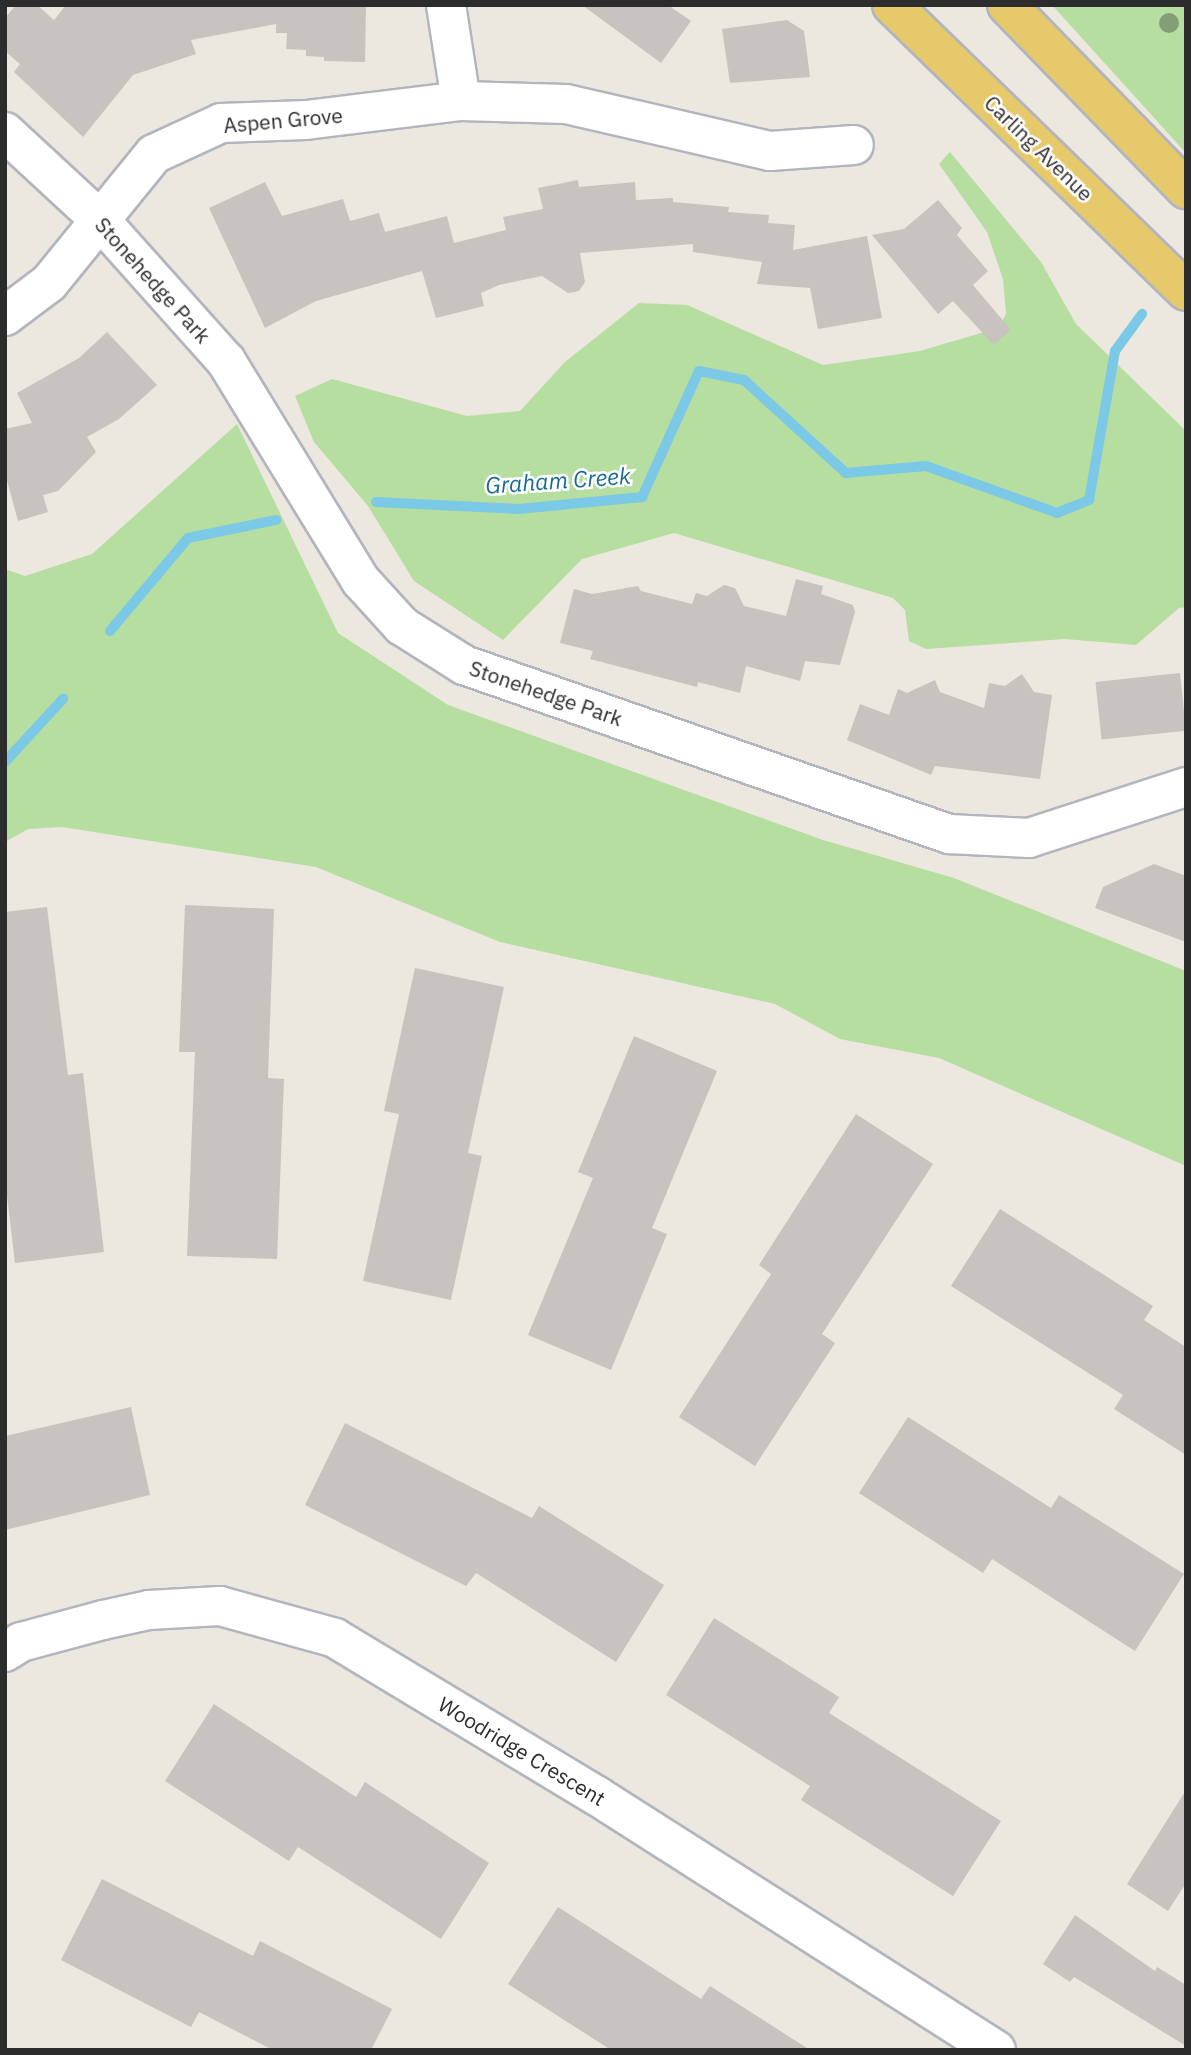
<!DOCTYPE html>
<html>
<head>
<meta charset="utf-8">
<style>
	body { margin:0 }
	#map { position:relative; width:1191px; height:2055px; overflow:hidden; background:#ece7df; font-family:"IBM Plex Sans",sans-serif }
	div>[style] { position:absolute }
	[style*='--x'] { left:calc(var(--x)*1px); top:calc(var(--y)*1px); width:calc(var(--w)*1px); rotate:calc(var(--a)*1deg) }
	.green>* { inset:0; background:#b5dea0 }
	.stream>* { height:10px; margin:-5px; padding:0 5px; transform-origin:5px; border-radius:5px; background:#7bc9e6 }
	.building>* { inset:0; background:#c8c3be; transform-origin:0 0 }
	.roads { filter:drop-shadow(2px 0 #b2b5be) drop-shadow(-2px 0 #b2b5be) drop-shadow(0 2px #b2b5be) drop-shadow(0 -2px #b2b5be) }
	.minor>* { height:38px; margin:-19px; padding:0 19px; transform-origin:19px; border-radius:19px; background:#fff }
	.major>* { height:38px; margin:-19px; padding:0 19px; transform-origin:19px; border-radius:19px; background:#e6c96a }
	.trees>* { width:20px; height:20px; margin:-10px; border-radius:50%; background:#849f76 }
	span { translate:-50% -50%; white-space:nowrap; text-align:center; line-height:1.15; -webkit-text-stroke:5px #fff; paint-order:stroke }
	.street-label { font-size:21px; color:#2c2c2c }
	.water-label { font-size:23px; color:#186993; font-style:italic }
	.frame { position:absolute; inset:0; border:7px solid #2c2c2c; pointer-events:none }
</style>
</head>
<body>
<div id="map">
	<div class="green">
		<div style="clip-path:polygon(1052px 5px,1186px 5px,1186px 153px)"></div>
		<div style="clip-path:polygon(950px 152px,1041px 262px,1076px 324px,1186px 431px,1186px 607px,1179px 608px,1136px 645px,1065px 639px,926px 649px,909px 641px,905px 610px,893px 598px,674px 533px,582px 559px,503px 640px,414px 581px,368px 506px,314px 442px,295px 396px,332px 379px,467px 416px,520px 411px,565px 362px,639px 303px,687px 305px,823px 365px,920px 351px,998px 328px,1006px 314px,1003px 279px,987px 232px,939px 164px)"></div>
		<div style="clip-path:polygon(237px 424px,338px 633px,448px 705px,823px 840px,954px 878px,1186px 971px,1186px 1166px,939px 1058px,840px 1039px,775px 1004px,500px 942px,316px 867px,62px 827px,28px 829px,5px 842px,5px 569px,25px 576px,92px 554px)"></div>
	</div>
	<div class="stream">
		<div style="--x:376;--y:502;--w:143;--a:2.8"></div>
		<div style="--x:519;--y:509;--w:124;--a:-5.6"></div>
		<div style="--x:642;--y:497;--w:138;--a:-65.7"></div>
		<div style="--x:699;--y:371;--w:46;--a:11.3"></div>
		<div style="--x:744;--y:380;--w:138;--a:42.4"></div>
		<div style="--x:846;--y:473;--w:80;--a:-5"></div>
		<div style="--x:926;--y:466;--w:139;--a:19.7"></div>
		<div style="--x:1057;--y:513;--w:35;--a:-22"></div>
		<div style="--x:1089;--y:500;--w:151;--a:-80.1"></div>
		<div style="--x:1115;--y:351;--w:46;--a:-53.9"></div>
		<div style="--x:110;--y:631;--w:121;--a:-50"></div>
		<div style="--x:188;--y:538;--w:90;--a:-11.6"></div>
		<div style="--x:5;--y:762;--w:86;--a:-47.4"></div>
	</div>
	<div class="building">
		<div style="clip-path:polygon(16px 5px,37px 5px,54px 20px,66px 5px,366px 5px,365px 62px,324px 61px,324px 57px,306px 56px,306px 50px,286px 49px,287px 33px,276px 33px,276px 24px,191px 40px,196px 54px,133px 75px,83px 137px,14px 72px,20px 64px,5px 51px,5px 18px)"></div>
		<div style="clip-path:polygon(582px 5px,668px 5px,691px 21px,661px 63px)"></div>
		<div style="clip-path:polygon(787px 20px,804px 31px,810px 77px,730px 83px,722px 29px)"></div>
		<div style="clip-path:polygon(578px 180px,579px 187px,635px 182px,636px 200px,673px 198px,673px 202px,729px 207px,728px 212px,769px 215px,768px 223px,795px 225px,793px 250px,867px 236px,882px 318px,818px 329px,810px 288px,757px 284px,762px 262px,693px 252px,693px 244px,580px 253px,585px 282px,579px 291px,568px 293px,542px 276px,499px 285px,481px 293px,484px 306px,436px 318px,422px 271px,316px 301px,265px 328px,209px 208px,265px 182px,282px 216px,343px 199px,350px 221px,379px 213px,385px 232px,447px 216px,454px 243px,506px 230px,503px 217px,543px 209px,538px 188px)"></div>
		<div style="clip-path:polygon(938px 200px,962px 228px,957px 235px,988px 271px,973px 285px,1011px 330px,994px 345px,953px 301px,938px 314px,872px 235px,904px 229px)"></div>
		<div style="clip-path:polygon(107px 332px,157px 385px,119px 419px,87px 437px,96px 452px,58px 491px,43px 495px,48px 512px,18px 521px,5px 473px,5px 429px,32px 423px,17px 393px,79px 358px)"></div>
		<div style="clip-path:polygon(796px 579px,823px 586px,821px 594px,853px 605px,855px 612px,840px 665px,805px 661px,800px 681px,746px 666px,740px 693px,698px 682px,697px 687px,590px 659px,593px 651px,560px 643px,574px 589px,592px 594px,638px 586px,641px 591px,692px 604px,696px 593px,707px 596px,724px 585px,735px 588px,744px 606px,786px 616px)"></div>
		<div style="left:1180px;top:673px;width:58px;height:85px;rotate:84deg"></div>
		<div style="clip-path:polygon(1022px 674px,1034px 692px,1052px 695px,1040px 779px,935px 766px,931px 775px,847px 740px,860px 704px,889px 715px,898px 689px,907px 693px,935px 680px,940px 692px,984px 708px,989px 683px,1005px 686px)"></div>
		<div style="clip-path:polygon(1154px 864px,1186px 876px,1186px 942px,1095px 908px,1103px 887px)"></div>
		<div style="clip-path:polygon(185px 905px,274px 909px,268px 1078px,284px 1079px,277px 1259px,187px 1256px,195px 1052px,179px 1052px)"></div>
		<div style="clip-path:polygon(47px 907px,68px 1075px,83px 1073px,104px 1252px,15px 1263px,5px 1179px,5px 912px)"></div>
		<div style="clip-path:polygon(415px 968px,504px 987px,468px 1153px,482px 1156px,451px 1300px,363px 1281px,399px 1114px,384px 1111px)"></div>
		<div style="clip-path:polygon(634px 1036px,717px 1071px,652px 1228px,667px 1234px,611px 1370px,528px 1335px,593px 1178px,578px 1172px)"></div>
		<div style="clip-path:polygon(856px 1114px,933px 1164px,822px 1334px,835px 1343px,755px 1466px,679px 1417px,771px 1274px,759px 1265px)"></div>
		<div style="clip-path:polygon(1000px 1209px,1153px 1306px,1144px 1320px,1186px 1347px,1186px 1455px,1114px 1409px,1123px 1395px,951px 1286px)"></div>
		<div style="clip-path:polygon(131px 1407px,150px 1495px,5px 1530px,5px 1436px)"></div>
		<div style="clip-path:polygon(908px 1417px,1051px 1508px,1059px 1495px,1184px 1574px,1135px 1651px,992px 1559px,983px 1573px,859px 1493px)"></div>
		<div style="clip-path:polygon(345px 1423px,532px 1518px,539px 1506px,664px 1585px,616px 1662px,476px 1573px,466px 1586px,305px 1505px)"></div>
		<div style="clip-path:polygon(714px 1618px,839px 1697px,829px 1713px,1001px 1821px,953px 1896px,801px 1800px,810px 1786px,666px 1695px)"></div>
		<div style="clip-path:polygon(214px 1704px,356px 1797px,365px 1782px,489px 1863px,441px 1939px,298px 1847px,289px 1861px,165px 1781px)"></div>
		<div style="clip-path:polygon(1186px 1790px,1186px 1883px,1168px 1911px,1127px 1884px)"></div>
		<div style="clip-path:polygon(102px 1879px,253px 1956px,260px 1941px,392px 2009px,371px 2050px,273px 2050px,199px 2012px,191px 2027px,61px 1960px)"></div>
		<div style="clip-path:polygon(558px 1907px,701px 1999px,710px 1986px,810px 2050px,611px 2050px,508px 1984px)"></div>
		<div style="clip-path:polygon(1075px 1915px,1155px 1971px,1157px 1967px,1186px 1985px,1186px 2046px,1074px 1977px,1070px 1982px,1043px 1964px)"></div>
	</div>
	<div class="roads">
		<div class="minor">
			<div style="--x:446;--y:5;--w:97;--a:81.1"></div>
			<div style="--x:5;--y:132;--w:128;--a:42.8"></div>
			<div style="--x:99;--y:219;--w:191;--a:48.2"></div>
			<div style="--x:226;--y:361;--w:258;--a:58.5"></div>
			<div style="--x:361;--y:581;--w:61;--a:47.7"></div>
			<div style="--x:402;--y:626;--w:73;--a:32.2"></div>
			<div style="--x:464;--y:665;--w:514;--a:19.21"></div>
			<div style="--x:949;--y:834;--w:80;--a:2.9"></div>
			<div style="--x:1029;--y:838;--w:165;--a:-18"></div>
			<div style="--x:5;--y:316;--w:55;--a:-36.9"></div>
			<div style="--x:49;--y:283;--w:166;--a:-50.9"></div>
			<div style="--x:154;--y:154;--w:74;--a:-24.8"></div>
			<div style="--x:221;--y:123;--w:85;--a:-2"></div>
			<div style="--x:306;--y:120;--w:156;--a:-7"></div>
			<div style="--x:461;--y:101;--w:105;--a:1.6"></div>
			<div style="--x:566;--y:104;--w:209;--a:13"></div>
			<div style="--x:770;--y:151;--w:84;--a:-4.1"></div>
			<div style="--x:5;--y:1652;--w:19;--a:-32"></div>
			<div style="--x:21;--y:1642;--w:85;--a:-15"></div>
			<div style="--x:103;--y:1620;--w:47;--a:-12.3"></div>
			<div style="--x:149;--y:1610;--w:71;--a:-3.2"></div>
			<div style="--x:220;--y:1606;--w:119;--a:15.5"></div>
			<div style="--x:335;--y:1638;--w:306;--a:31.1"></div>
			<div style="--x:597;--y:1796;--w:473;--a:32.5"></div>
		</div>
		<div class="major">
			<div style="--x:892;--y:5;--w:410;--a:44.2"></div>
			<div style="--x:1007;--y:5;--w:257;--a:45.8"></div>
		</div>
	</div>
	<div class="trees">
		<div style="left:1169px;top:23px"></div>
	</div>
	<div class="street-label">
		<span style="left:283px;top:120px;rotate:-5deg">Aspen Grove</span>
		<span style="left:1039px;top:148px;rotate:44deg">Carling Avenue</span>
		<span style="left:153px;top:280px;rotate:48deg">Stonehedge Park</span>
		<span style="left:546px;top:693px;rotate:19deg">Stonehedge Park</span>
		<span style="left:522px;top:1751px;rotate:31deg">Woodridge Crescent</span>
	</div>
	<div class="water-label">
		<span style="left:558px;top:480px;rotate:-4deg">Graham Creek</span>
	</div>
	<div class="frame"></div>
</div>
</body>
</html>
